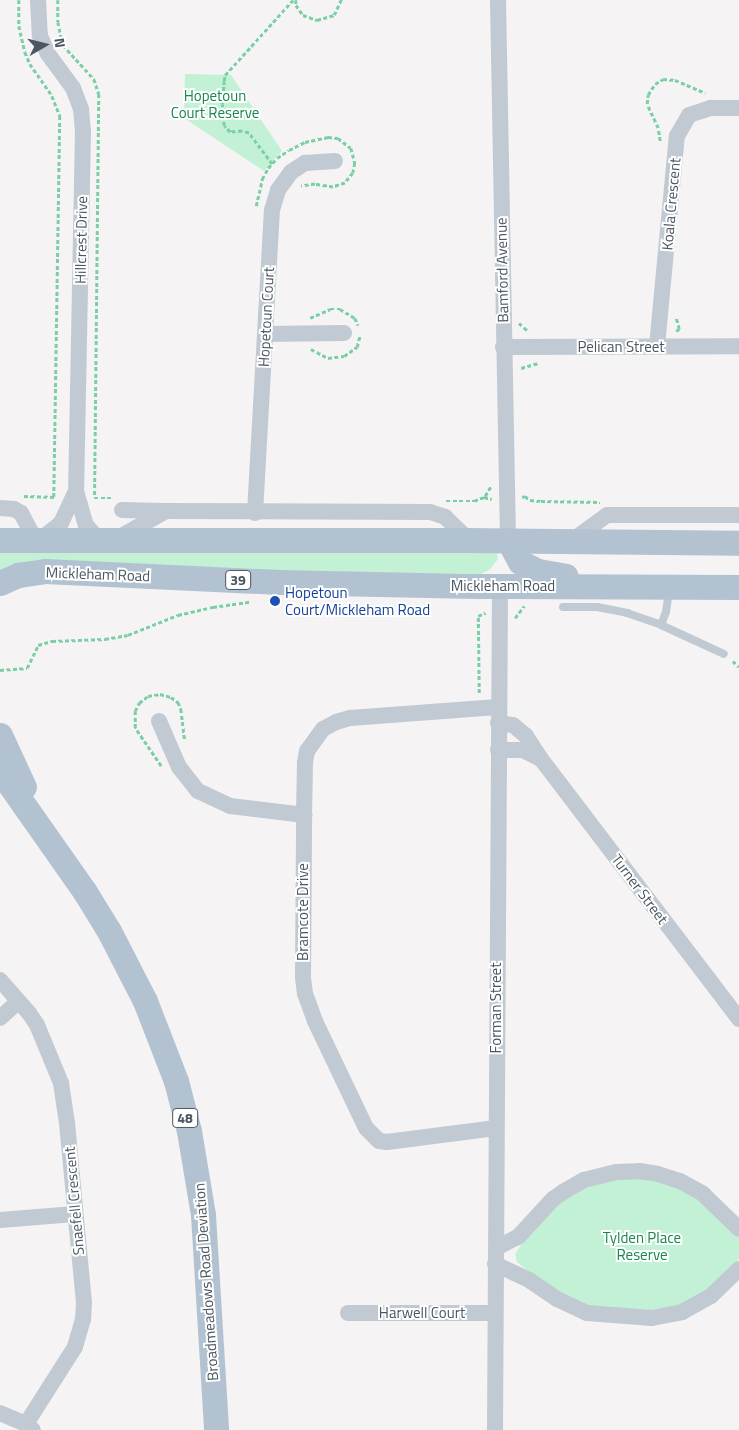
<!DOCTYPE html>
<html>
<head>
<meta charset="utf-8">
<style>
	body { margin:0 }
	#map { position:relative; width:739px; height:1430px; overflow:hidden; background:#f5f3f3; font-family:"Titillium Web",sans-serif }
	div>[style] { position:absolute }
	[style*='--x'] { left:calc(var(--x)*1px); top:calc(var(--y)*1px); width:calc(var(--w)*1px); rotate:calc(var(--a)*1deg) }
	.green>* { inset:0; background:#c3f1d5 }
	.path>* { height:2.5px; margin-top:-1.25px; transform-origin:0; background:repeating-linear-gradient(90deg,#7ad0a6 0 4px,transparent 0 6.5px) }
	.service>* { height:8px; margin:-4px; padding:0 4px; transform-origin:4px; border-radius:4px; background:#c1cad2 }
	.minor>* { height:16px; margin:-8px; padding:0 8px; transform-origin:8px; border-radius:8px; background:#c1cad2 }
	.primary>* { height:25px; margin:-12.5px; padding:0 12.5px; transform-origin:12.5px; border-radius:12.5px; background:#b3c2d1 }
	.dots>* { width:14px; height:14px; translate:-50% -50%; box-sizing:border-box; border:2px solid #fff; border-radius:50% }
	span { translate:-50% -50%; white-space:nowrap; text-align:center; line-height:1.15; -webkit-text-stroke:4px #fff; paint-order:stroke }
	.shield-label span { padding:1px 4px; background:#fff; border:1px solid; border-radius:4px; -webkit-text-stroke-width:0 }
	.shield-label { font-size:14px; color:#4a5661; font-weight:700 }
	.park-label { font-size:15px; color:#17864f }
	.street-label { font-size:15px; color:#4a5661 }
	.transit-label { font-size:15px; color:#164399 }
	.left { translate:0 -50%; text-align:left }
	.north { position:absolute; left:20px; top:20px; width:50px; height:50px; -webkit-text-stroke:4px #fff; paint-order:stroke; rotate:82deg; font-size:14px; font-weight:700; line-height:20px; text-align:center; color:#4a5661 }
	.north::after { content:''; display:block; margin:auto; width:18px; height:22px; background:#4a5661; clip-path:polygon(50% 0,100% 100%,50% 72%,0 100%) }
</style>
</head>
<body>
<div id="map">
	<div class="green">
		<div style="clip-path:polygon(185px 74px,231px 75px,282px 151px,264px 171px,184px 118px)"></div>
		<div style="clip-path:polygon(497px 551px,498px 559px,495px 563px,489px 570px,479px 575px,0 574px,0 553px,14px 552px)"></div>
		<div style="clip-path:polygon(655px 1178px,701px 1198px,739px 1237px,739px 1259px,711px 1288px,672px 1310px,608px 1311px,578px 1302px,551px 1290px,517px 1262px,515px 1254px,527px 1236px,556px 1204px,573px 1193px,607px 1179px)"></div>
	</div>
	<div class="path">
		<div style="--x:19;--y:0;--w:26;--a:90"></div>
		<div style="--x:19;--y:26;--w:27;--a:77"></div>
		<div style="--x:25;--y:52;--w:13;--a:67"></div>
		<div style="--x:30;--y:64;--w:39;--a:55"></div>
		<div style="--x:52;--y:96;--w:22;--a:68"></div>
		<div style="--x:60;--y:116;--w:381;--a:90.9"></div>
		<div style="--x:58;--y:0;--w:22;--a:90"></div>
		<div style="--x:58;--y:22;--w:24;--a:78"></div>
		<div style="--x:63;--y:45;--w:46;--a:47.6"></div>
		<div style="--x:94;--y:79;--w:16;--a:72"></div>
		<div style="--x:99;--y:94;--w:402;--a:90.6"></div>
		<div style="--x:296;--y:0;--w:5;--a:90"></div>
		<div style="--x:296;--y:5;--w:12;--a:55"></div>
		<div style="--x:303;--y:15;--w:15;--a:20"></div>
		<div style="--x:317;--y:20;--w:18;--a:-16"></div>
		<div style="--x:334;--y:15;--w:17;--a:-65"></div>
		<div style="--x:660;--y:141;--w:13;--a:-99"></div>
		<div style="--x:658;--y:128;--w:26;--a:-115"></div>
		<div style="--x:647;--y:104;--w:9;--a:-84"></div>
		<div style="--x:648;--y:95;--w:13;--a:-58"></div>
		<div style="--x:655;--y:84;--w:9;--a:-32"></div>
		<div style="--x:663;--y:79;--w:12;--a:5"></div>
		<div style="--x:675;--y:80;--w:33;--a:23"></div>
		<div style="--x:272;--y:164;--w:39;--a:-127"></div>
		<div style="--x:249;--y:133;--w:7;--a:-164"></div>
		<div style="--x:242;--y:131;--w:12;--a:175"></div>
		<div style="--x:230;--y:132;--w:8;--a:-135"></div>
		<div style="--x:224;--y:126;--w:22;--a:-95"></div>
		<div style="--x:222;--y:104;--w:23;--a:-85"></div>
		<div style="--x:224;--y:81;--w:6;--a:-81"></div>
		<div style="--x:225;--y:75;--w:101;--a:-47.8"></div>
		<div style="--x:256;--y:206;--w:28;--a:-77"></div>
		<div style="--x:262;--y:179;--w:13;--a:-61"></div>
		<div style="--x:268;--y:168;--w:13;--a:-48"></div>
		<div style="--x:277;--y:158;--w:14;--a:-34"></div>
		<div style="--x:289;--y:150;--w:18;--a:-27"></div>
		<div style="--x:305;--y:142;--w:24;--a:-12"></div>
		<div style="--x:328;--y:137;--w:10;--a:6"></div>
		<div style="--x:338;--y:138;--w:16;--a:38"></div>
		<div style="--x:351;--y:148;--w:16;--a:75"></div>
		<div style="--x:355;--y:163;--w:10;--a:101"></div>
		<div style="--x:353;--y:173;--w:13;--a:129"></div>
		<div style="--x:345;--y:183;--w:13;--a:162"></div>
		<div style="--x:333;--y:187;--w:18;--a:-171"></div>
		<div style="--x:315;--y:184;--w:14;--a:172"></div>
		<div style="--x:310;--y:318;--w:22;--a:-24"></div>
		<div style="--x:330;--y:309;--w:10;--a:0"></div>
		<div style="--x:340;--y:309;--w:17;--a:31"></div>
		<div style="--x:355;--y:318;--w:8;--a:67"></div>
		<div style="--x:519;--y:323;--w:12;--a:42"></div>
		<div style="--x:676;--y:331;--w:4;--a:-34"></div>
		<div style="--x:679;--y:329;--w:11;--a:-105"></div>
		<div style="--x:311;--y:349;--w:19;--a:28"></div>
		<div style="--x:328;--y:358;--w:16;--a:-7"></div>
		<div style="--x:344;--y:356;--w:16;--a:-35"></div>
		<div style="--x:357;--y:347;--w:12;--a:-76"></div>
		<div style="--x:521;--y:368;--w:18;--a:-16"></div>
		<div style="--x:24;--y:496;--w:32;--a:2"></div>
		<div style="--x:485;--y:496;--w:12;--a:-59"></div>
		<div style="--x:522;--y:497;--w:3;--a:-18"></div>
		<div style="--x:525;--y:496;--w:6;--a:39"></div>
		<div style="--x:530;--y:500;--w:11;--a:5"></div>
		<div style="--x:541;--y:501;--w:59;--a:1"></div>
		<div style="--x:94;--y:498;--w:19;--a:0"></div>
		<div style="--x:446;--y:501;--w:28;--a:0"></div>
		<div style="--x:474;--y:501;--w:11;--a:-22"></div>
		<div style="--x:484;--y:497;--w:8;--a:14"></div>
		<div style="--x:515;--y:618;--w:15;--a:-53"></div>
		<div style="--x:733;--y:661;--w:8;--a:45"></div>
		<div style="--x:0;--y:670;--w:27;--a:-4"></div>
		<div style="--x:27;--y:668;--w:25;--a:-64"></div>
		<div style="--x:38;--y:645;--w:15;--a:-16"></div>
		<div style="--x:52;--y:641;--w:53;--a:-2.2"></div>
		<div style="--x:105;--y:639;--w:23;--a:-10"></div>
		<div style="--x:128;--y:635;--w:54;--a:-21.8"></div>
		<div style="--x:178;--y:615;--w:36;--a:-13"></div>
		<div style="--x:213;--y:607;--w:37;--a:-8"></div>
		<div style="--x:479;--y:693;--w:77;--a:-90.7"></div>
		<div style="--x:478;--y:616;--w:8;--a:-23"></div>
		<div style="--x:161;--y:766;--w:46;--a:-124.4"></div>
		<div style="--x:135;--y:728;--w:17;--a:-90"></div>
		<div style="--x:135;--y:711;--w:9;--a:-63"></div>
		<div style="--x:139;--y:703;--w:11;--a:-38"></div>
		<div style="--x:148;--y:696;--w:12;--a:-9"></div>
		<div style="--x:160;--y:694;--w:11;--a:15"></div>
		<div style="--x:171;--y:697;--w:9;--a:36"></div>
		<div style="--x:178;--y:702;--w:8;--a:67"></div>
		<div style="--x:181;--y:709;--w:31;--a:83"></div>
	</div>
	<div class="service">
		<div style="--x:563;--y:607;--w:34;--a:0"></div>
		<div style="--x:597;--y:607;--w:31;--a:11"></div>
		<div style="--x:627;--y:613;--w:36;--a:19"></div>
		<div style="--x:661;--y:625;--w:69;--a:24.7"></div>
		<div style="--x:661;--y:625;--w:14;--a:-69"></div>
		<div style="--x:666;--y:612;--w:21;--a:-82"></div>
	</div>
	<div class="minor">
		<div style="--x:38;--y:0;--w:36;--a:87"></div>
		<div style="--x:40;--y:36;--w:20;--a:66"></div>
		<div style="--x:48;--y:54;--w:42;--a:53.7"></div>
		<div style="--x:73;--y:88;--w:22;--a:69"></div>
		<div style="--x:81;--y:109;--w:22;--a:85"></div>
		<div style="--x:83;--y:131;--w:360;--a:91.1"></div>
		<div style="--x:76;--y:491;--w:35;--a:74"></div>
		<div style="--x:86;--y:525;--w:18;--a:49"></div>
		<div style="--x:498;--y:0;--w:540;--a:88.94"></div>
		<div style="--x:265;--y:334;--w:79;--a:-0.7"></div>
		<div style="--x:657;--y:346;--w:211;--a:-84.6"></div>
		<div style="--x:677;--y:136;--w:24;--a:-60"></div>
		<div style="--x:689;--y:115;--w:23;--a:-18"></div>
		<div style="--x:711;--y:108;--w:28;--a:0"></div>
		<div style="--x:503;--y:347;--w:236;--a:-0.2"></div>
		<div style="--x:0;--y:508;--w:14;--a:4"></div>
		<div style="--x:14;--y:509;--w:8;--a:30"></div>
		<div style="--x:21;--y:513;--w:30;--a:62"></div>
		<div style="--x:122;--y:510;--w:42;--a:1.4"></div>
		<div style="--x:255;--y:513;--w:303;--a:-86.8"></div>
		<div style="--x:272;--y:210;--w:21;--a:-73"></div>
		<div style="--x:278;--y:190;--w:22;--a:-54"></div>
		<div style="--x:291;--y:172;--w:17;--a:-33"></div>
		<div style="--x:305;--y:163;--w:30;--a:-4"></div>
		<div style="--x:42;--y:538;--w:24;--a:-38"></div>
		<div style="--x:61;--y:523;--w:35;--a:-65"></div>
		<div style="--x:118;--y:538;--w:55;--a:-29.4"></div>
		<div style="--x:166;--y:511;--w:264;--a:0.2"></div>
		<div style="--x:430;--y:512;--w:16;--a:18"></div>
		<div style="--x:445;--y:517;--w:33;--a:44"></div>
		<div style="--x:469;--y:540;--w:5;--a:-37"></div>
		<div style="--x:573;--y:540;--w:42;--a:-36.3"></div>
		<div style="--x:607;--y:515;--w:132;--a:0"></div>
		<div style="--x:159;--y:721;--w:50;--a:66.5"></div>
		<div style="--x:179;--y:767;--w:31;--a:52"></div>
		<div style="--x:198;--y:791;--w:35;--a:25"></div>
		<div style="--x:230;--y:806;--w:75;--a:6.9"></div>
		<div style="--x:498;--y:723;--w:15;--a:8"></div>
		<div style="--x:513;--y:725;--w:17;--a:40"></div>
		<div style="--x:526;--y:736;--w:27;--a:57"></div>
		<div style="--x:541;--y:759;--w:327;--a:52.7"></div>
		<div style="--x:498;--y:750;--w:25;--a:0"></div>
		<div style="--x:523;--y:750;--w:20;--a:27"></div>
		<div style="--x:0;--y:980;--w:44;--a:48.7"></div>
		<div style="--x:29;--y:1013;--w:14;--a:56"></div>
		<div style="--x:37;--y:1025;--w:63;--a:67.5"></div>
		<div style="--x:61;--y:1083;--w:40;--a:81.5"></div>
		<div style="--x:67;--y:1123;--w:180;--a:84.6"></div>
		<div style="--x:84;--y:1302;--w:17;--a:93"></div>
		<div style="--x:83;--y:1319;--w:29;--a:106"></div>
		<div style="--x:75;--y:1347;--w:91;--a:122.5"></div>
		<div style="--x:0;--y:1018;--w:25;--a:-42"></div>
		<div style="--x:496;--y:1128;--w:110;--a:172.7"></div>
		<div style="--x:387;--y:1142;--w:8;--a:-173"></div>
		<div style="--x:379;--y:1141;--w:18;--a:-135"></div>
		<div style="--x:366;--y:1128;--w:119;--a:-115.5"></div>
		<div style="--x:315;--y:1021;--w:29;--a:-110"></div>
		<div style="--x:305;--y:994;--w:17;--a:-97"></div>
		<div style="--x:303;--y:977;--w:162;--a:-89.6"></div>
		<div style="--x:304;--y:815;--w:52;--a:-88.9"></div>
		<div style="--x:305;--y:763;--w:12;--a:-81"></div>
		<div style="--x:307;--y:751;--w:27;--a:-54"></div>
		<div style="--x:323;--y:729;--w:15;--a:-28"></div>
		<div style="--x:336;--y:722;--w:15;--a:-16"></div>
		<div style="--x:350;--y:718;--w:148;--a:-4.3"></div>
		<div style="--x:0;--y:1220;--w:75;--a:-4.6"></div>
		<div style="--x:496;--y:1248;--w:25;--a:-27"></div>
		<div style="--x:518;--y:1237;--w:52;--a:-47.4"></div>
		<div style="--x:553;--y:1199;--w:12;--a:-35"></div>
		<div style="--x:563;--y:1192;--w:24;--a:-30"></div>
		<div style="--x:584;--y:1180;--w:33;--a:-14"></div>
		<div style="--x:616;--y:1172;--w:23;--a:-2"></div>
		<div style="--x:639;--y:1171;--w:19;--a:9"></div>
		<div style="--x:658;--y:1174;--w:23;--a:18"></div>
		<div style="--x:680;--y:1181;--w:26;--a:29"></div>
		<div style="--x:703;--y:1194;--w:50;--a:44.2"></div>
		<div style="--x:495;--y:1264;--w:38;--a:25"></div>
		<div style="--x:529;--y:1280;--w:34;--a:34"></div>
		<div style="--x:557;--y:1299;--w:33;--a:25"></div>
		<div style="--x:587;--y:1313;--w:65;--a:4.4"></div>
		<div style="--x:652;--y:1318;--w:31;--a:-11"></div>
		<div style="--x:682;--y:1312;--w:33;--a:-29"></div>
		<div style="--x:711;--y:1296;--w:39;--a:-44"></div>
		<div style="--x:348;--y:1313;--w:147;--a:0"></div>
		<div style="--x:0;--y:1413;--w:28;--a:23"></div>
		<div style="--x:26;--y:1424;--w:9;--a:41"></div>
		<div style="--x:495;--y:1430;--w:844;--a:-89.66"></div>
	</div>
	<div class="primary">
		<div style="--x:0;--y:540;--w:469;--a:0"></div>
		<div style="--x:469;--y:540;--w:270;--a:0.6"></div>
		<div style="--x:508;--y:540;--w:25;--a:61"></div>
		<div style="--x:520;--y:562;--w:20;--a:27"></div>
		<div style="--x:538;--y:571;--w:28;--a:10"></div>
		<div style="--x:0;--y:583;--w:20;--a:-24"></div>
		<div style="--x:18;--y:575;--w:27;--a:-8"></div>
		<div style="--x:45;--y:571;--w:235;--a:2.7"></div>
		<div style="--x:280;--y:582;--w:197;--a:1.2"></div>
		<div style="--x:477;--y:586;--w:262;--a:0.2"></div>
		<div style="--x:0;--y:735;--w:57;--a:65.2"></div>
		<div style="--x:0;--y:771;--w:148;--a:54.9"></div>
		<div style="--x:85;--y:892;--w:46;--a:58.4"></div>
		<div style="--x:109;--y:931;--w:79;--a:62.8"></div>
		<div style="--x:145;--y:1001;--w:86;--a:68.8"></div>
		<div style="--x:176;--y:1081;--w:52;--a:75.4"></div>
		<div style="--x:189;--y:1131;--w:85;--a:80.5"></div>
		<div style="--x:203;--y:1215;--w:215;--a:86.5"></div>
	</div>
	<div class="dots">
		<div style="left:275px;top:601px;background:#1a4fb4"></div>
	</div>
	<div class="shield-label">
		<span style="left:238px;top:580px">39</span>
		<span style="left:185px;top:1118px">48</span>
	</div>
	<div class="park-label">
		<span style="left:215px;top:104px">Hopetoun<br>Court Reserve</span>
		<span style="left:642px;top:1246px">Tylden Place<br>Reserve</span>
	</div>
	<div class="street-label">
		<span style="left:671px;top:204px;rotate:-85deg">Koala Crescent</span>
		<span style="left:81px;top:240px;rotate:-89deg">Hillcrest Drive</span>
		<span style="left:502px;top:270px;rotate:-91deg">Bamford Avenue</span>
		<span style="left:266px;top:317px;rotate:-87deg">Hopetoun Court</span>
		<span style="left:621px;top:347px">Pelican Street</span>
		<span style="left:98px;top:574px;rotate:2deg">Mickleham Road</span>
		<span style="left:503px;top:586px">Mickleham Road</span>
		<span style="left:640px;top:889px;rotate:53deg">Turner Street</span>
		<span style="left:303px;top:912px;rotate:-90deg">Bramcote Drive</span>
		<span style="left:496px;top:1008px;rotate:-90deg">Forman Street</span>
		<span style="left:74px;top:1201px;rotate:-95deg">Snaefell Crescent</span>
		<span style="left:206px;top:1282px;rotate:-94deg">Broadmeadows Road Deviation</span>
		<span style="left:422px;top:1313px">Harwell Court</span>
	</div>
	<div class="transit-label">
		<span class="left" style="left:285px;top:601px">Hopetoun<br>Court/Mickleham Road</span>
	</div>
	<div class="north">N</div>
</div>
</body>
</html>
